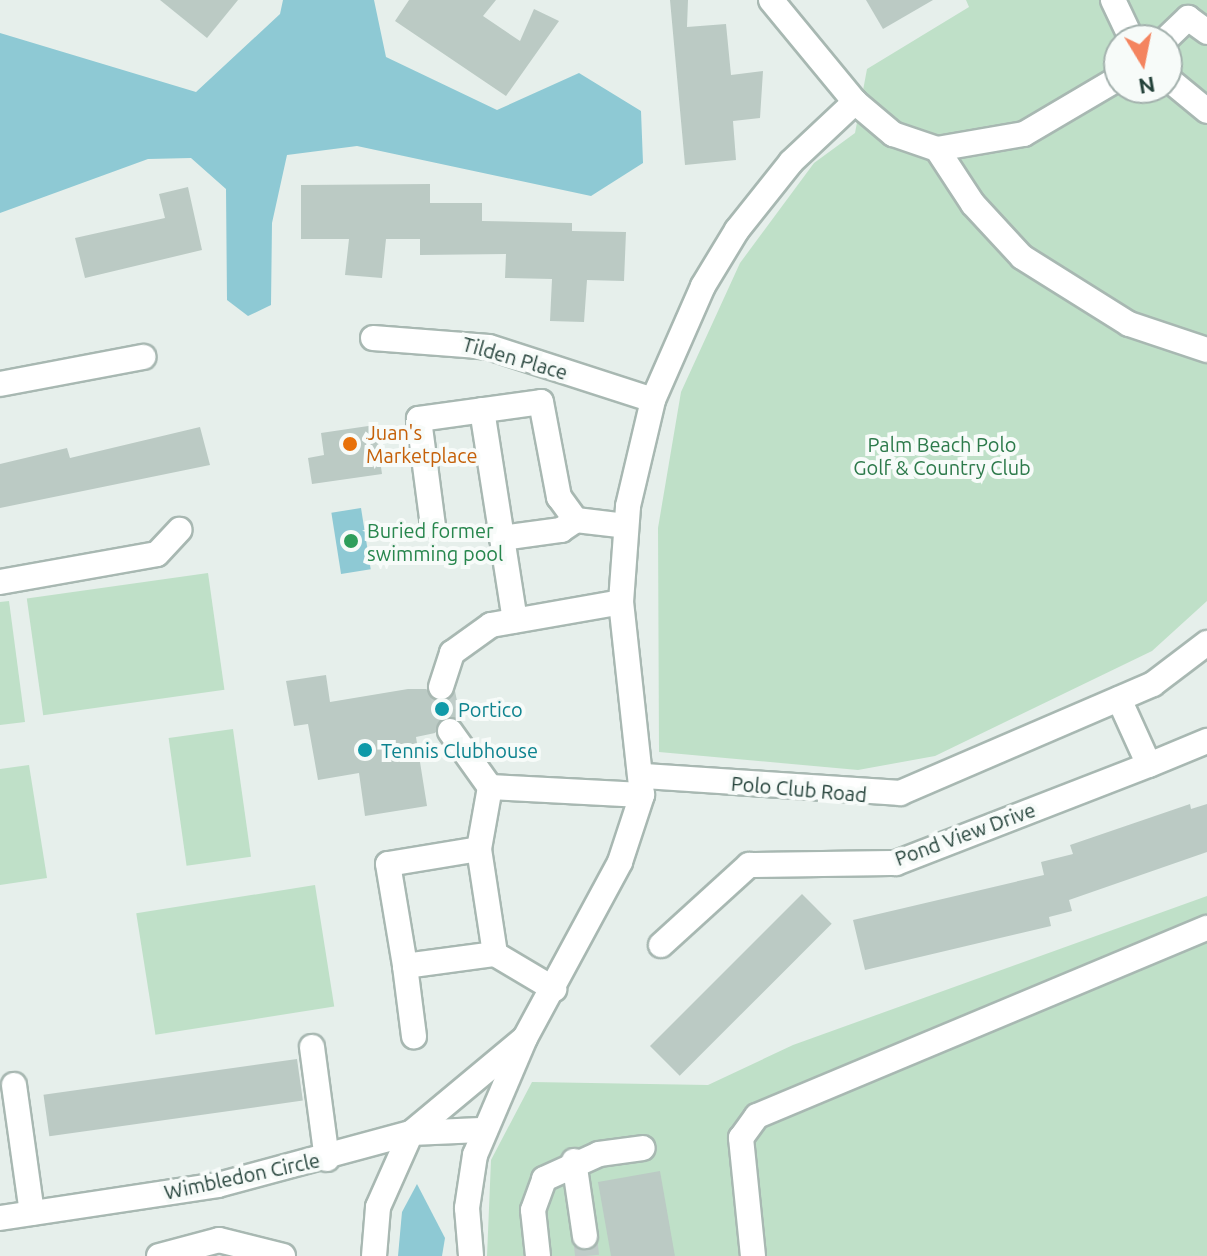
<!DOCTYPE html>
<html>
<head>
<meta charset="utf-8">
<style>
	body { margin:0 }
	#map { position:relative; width:1207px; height:1256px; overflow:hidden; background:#e6efeb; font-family:Ubuntu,sans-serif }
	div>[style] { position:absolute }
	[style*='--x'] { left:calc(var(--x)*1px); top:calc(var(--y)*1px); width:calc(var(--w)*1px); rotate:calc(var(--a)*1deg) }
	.green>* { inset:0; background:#bfe0c8; transform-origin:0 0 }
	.water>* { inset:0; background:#8ec9d4; transform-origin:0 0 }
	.building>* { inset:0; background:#bbcac4; transform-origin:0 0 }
	.minor-tunnel>* { height:24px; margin-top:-12px; transform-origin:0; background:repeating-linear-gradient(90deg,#bfccc8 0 24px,transparent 0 36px) }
	.roads { filter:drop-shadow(2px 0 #a8b8b2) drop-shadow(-2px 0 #a8b8b2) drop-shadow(0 2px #a8b8b2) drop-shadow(0 -2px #a8b8b2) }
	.minor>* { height:24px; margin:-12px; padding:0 12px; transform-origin:12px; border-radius:12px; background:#fff }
	.dots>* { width:22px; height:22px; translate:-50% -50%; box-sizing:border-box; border:4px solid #f7fbf9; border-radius:50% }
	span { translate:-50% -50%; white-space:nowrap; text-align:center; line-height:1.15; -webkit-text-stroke:8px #f7fbf9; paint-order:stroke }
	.street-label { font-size:20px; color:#24423a }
	.food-label { font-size:20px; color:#c56008 }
	.left { translate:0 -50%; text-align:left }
	.park-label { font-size:20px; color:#2d7a4b }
	.leisure-label { font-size:20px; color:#27864d }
	.culture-label { font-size:20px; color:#0d838f }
	.north { position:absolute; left:1103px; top:24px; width:80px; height:80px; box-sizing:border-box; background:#f7fbf9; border:2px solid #a3b1ad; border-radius:50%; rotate:170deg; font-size:22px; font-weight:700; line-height:32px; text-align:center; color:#24423a }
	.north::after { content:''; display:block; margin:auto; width:28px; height:36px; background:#f4845f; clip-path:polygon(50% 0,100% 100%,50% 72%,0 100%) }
</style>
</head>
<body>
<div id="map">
	<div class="green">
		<div style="clip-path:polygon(evenodd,966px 0,1207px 0,1207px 601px,1152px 651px,935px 756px,858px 770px,659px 752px,658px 528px,681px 392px,740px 263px,814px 163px,855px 133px,867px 69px,969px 7px,966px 0,1119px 40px,1167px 40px,1167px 88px,1119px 88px,1119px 40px)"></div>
		<div style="left:208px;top:573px;width:118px;height:183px;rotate:82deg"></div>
		<div style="clip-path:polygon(9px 601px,25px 722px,0 725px,0 602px)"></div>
		<div style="left:233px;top:729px;width:129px;height:65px;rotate:82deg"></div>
		<div style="clip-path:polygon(29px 765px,47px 878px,0 885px,0 769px)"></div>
		<div style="left:315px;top:885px;width:123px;height:181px;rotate:81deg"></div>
		<div style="clip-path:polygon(1207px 896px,1207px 1256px,487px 1256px,491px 1160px,532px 1082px,708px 1085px,793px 1045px)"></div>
	</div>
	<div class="water">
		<div style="clip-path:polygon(283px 0,374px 0,386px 57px,497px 110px,579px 73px,641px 111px,643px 163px,591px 196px,357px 146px,287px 155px,272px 223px,271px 305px,248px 316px,227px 300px,226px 189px,191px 158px,148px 159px,0 213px,0 33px,196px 92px,280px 14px)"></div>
		<div style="left:361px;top:508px;width:62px;height:30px;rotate:81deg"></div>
		<div style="clip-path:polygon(417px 1184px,445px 1238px,442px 1256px,398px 1256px,402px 1212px)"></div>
	</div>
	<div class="building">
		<div style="clip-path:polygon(160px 0,238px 0,207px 38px)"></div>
		<div style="clip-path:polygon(409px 0,496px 0,483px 16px,520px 41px,534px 9px,559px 21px,506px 96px,395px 21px)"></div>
		<div style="clip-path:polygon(670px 0,688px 0,687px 27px,726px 24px,731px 75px,763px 71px,760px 118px,733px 121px,736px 160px,685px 165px)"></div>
		<div style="clip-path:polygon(866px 0,933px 0,883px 29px)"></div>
		<div style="clip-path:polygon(430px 184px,430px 203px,482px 203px,482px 221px,572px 223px,572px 231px,626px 232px,624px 281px,587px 280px,584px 322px,550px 321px,552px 279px,505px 278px,506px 254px,420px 255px,420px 239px,386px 239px,382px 278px,345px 275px,349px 239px,301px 239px,301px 185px)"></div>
		<div style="clip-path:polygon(188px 187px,202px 250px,85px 278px,75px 238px,165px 218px,159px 194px)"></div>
		<div style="clip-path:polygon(375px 425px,382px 474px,312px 484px,308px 458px,324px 455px,321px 433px)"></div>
		<div style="clip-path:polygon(200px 427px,210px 465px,0 508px,0 464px,67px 448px,70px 458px)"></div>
		<div style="clip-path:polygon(326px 675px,330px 702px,408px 689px,426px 689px,443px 702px,455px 691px,461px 721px,448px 716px,435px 733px,416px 737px,427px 806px,365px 816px,359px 773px,318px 780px,308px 724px,294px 726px,286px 681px)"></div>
		<div style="clip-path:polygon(1190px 804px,1191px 809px,1207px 804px,1207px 852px,1069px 900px,1072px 911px,1049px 917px,1051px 926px,865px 970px,853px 920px,1044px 875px,1041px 862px,1073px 854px,1070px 845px)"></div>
		<div style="left:802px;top:894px;width:42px;height:215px;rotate:45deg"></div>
		<div style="left:297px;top:1059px;width:42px;height:256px;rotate:82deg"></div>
		<div style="left:660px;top:1171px;width:86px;height:63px;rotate:80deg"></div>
	</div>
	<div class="minor-tunnel">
		<div style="--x:441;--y:687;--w:45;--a:78.4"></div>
		<div style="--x:585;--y:1236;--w:20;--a:84"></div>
	</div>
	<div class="roads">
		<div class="minor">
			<div style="--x:771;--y:0;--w:132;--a:50.5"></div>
			<div style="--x:855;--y:102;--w:50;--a:40.1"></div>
			<div style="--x:893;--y:134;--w:46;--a:18.8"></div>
			<div style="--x:937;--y:149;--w:88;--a:-9.8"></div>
			<div style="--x:1024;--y:134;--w:110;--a:-30.5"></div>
			<div style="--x:1113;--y:0;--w:44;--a:64.6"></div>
			<div style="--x:1165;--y:40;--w:32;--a:-44"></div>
			<div style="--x:1188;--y:18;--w:24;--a:36"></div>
			<div style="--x:1167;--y:78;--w:52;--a:39.5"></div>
			<div style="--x:937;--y:149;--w:66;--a:56.8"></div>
			<div style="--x:973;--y:204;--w:72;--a:47.2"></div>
			<div style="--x:1022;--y:257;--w:126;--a:32.1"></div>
			<div style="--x:1129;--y:324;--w:82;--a:18.4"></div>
			<div style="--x:373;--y:338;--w:116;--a:4.4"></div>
			<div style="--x:489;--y:347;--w:172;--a:17.9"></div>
			<div style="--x:0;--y:384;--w:146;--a:-10.7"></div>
			<div style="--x:482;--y:410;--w:213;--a:81.1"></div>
			<div style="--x:433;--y:526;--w:108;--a:-97.5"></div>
			<div style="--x:419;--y:419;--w:123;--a:-7.9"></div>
			<div style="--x:541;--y:402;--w:97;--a:79.3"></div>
			<div style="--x:559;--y:497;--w:29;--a:54"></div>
			<div style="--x:576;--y:520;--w:50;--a:6.8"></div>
			<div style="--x:502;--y:538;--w:60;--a:-7.7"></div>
			<div style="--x:561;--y:530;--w:18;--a:-34"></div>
			<div style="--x:0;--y:582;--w:159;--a:-10.1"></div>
			<div style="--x:157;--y:554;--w:33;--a:-47"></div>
			<div style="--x:441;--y:687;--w:36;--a:-72"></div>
			<div style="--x:452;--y:653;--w:48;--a:-35.7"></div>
			<div style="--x:491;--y:625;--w:132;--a:-10"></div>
			<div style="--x:1119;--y:699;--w:72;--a:65.6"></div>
			<div style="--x:1149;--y:765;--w:63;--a:-22.5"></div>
			<div style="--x:450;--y:731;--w:69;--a:54.5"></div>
			<div style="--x:490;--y:787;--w:152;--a:3"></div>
			<div style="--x:645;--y:776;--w:256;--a:3.8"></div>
			<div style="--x:900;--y:793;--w:275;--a:-23.3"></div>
			<div style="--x:1153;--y:684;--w:68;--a:-37.2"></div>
			<div style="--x:490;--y:787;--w:63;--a:100.1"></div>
			<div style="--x:479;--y:849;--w:106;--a:81.3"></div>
			<div style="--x:495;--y:954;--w:69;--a:30.7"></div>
			<div style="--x:479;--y:849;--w:92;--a:170.6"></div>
			<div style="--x:388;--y:864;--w:103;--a:80.5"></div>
			<div style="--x:405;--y:966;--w:91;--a:-7.6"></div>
			<div style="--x:661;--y:945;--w:119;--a:-42.3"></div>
			<div style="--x:749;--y:865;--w:147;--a:-0.8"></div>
			<div style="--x:896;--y:863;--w:271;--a:-21.2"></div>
			<div style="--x:405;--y:966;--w:71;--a:82.7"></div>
			<div style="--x:525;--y:1038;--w:200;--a:-61.6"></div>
			<div style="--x:620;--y:862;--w:71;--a:-71.8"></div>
			<div style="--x:642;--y:795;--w:194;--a:-96.2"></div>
			<div style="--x:621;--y:602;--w:96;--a:-85.8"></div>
			<div style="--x:628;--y:506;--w:109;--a:-76.7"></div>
			<div style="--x:653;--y:400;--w:124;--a:-66.3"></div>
			<div style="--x:703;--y:286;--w:66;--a:-58.7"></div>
			<div style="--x:737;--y:230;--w:87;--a:-51.5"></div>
			<div style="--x:791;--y:162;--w:88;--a:-43.2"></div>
			<div style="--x:312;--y:1047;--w:113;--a:82.4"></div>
			<div style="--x:14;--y:1085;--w:129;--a:82"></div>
			<div style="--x:574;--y:1161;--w:76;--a:81.7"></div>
			<div style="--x:0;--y:1218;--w:220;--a:-8.6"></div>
			<div style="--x:218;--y:1185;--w:200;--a:-15.1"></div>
			<div style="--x:411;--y:1133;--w:70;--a:-2.5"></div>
			<div style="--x:159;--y:1256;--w:62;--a:-14.9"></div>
			<div style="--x:219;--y:1240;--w:66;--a:14"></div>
			<div style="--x:374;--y:1256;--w:49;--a:-85.3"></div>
			<div style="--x:378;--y:1207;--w:81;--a:-66"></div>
			<div style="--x:411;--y:1133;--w:148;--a:-39.8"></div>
			<div style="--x:525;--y:1038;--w:127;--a:113.1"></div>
			<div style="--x:475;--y:1155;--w:54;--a:98.6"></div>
			<div style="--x:467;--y:1208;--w:48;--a:85.2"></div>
			<div style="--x:538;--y:1256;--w:46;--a:-96.2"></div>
			<div style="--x:533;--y:1210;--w:33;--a:-70"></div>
			<div style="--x:544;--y:1179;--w:60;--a:-24.4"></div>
			<div style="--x:599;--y:1154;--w:44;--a:-7.8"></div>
			<div style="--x:753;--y:1256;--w:119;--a:-95.8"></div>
			<div style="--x:741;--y:1138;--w:27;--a:-54"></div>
			<div style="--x:757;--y:1116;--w:488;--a:-22.7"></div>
		</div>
	</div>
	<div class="dots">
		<div style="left:350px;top:444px;background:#e8710a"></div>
		<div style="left:351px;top:541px;background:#2e9e5b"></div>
		<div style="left:442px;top:709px;background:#0f9aa8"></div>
		<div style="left:365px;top:750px;background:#0f9aa8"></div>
	</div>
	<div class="street-label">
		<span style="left:515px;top:358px;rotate:16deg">Tilden Place</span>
		<span style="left:799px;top:789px;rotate:5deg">Polo Club Road</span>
		<span style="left:965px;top:834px;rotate:-20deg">Pond View Drive</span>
		<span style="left:242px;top:1176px;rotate:-12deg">Wimbledon Circle</span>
	</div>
	<div class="food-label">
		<span class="left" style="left:366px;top:444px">Juan's<br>Marketplace</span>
	</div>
	<div class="park-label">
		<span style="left:942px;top:456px">Palm Beach Polo<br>Golf &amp; Country Club</span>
	</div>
	<div class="leisure-label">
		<span class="left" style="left:367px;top:542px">Buried former<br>swimming pool</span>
	</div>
	<div class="culture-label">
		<span class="left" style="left:458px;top:709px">Portico</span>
		<span class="left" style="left:381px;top:750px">Tennis Clubhouse</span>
	</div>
	<div class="north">N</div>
</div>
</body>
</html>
